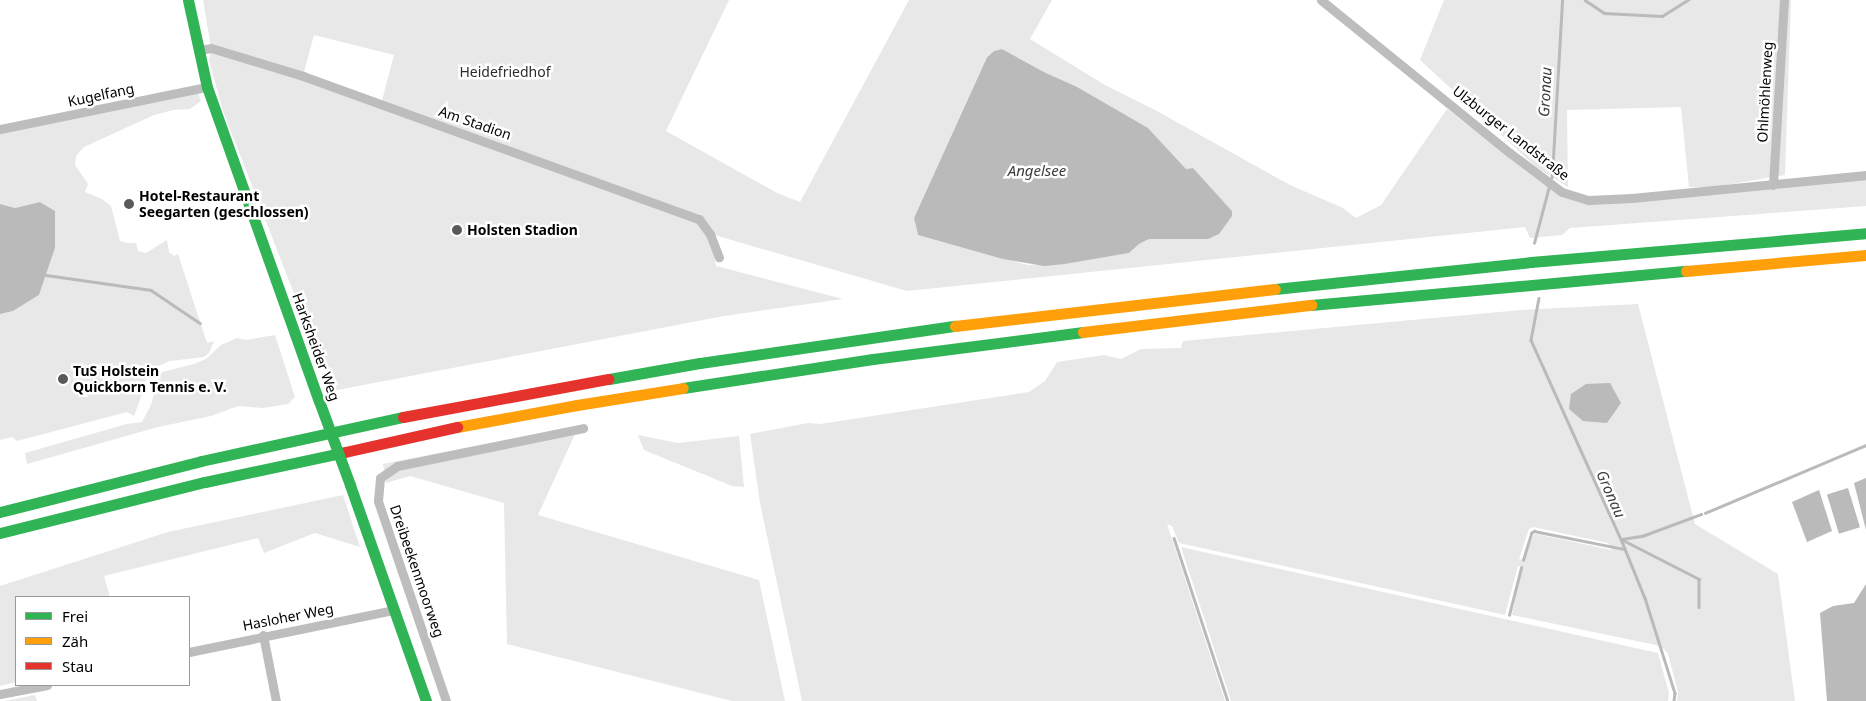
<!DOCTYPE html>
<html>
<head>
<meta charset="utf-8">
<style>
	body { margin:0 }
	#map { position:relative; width:1866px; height:701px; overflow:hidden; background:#fff; font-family:"Noto Sans",sans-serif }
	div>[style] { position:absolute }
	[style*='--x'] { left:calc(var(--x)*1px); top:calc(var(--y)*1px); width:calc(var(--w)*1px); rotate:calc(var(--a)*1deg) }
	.green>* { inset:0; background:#e8e8e8 }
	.water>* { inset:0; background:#bababa; transform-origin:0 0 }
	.stream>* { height:2.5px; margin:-1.25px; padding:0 1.25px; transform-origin:1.25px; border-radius:1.25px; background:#bababa }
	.street>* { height:9px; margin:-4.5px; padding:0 4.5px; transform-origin:4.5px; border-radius:4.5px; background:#bdbdbd }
	.fast>* { height:11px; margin:-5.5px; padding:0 5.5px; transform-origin:5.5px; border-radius:5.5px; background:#30b455 }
	.slow>* { height:11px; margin:-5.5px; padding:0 5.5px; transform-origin:5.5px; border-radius:5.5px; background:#ff9f0a }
	.jam>* { height:11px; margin:-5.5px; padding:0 5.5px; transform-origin:5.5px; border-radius:5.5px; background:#e5322d }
	.fast-bridge>* { height:11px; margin:-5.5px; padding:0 5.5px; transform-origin:5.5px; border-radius:5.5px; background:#30b455 }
	.dots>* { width:14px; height:14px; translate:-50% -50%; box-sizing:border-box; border:2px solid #fff; border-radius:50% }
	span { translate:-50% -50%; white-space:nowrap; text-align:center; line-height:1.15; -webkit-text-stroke:5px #fff; paint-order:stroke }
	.park-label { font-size:14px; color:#2c2c2c }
	.street-label { font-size:14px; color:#000 }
	.poi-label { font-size:14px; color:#000; font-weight:700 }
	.left { translate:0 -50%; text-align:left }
	.water-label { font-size:15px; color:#3d3d3d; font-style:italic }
	.legend { position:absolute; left:15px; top:596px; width:175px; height:90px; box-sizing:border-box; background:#fff; border:1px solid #999; margin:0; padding:6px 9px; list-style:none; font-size:15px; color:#000 }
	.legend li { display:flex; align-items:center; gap:10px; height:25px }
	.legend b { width:25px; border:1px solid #999 }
</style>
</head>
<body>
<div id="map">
	<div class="green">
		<div style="clip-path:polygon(evenodd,203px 0,729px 0,666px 131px,777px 193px,800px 202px,909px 0,1052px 0,1030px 39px,1105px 85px,1155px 110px,1290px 185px,1343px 208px,1356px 218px,1381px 205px,1447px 109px,1535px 177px,1588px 202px,1866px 179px,1866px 206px,1570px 228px,1562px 235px,1530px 238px,1525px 227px,907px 291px,711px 234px,716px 266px,843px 299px,724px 316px,332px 391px,223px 111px,209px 60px,211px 48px,203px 0,314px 35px,394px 55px,381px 104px,303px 76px,314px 35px,203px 0,1002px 49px,1148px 128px,1186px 169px,1193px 168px,1232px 211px,1208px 239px,1149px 239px,1139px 244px,1129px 253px,1065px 264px,1028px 265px,918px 235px,914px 218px,987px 56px,994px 51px,1002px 49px)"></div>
		<div style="clip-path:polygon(1444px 0,1791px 0,1785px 175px,1714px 187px,1689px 187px,1681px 107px,1567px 110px,1568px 187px,1536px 167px,1420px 60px)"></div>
		<div style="clip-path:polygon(198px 93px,201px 101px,190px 109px,173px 110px,154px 115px,84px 147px,76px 156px,75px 165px,88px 184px,85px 192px,102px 199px,111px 206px,120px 241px,127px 243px,136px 243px,138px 251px,146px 253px,167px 240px,169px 252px,174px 256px,178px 254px,207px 343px,214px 341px,209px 353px,204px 357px,170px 361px,147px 371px,144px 389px,134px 416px,127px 412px,17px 441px,12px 437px,0 440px,0 314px,13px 311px,39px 295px,55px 248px,55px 211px,40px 202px,15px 208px,0 204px,0 131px)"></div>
		<div style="clip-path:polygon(evenodd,1638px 304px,1695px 524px,1778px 574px,1795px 701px,1677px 701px,1678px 692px,1668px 654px,1664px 649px,1656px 645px,1512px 615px,1522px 567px,1518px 566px,1505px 615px,1179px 543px,1172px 526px,1167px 524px,1225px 701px,802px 701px,760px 503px,750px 434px,808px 423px,820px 424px,1029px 392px,1045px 381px,1057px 362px,1104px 355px,1121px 359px,1141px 349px,1181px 348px,1183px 341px,1521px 310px,1638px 304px,1533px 527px,1608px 543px,1612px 550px,1536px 534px,1533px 535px,1524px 560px,1519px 559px,1529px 529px,1533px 527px)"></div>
		<div style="clip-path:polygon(275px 335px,295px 397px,288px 404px,263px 408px,238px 406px,211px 416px,158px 427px,27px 464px,25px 453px,127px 424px,142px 422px,151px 405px,157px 381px,162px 372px,194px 364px,206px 359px,221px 345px,237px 338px,246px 340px)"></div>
		<div style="clip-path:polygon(565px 428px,576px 432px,538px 515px,759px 580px,785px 701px,732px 701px,507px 644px,504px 503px,410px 476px,386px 483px,383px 464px)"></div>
		<div style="clip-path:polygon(638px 435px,678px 443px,739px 436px,744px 487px,732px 486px,644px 450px)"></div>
		<div style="clip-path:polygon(343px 495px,360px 547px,315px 533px,264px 553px,258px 538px,104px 576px,110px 597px,16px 597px,16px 682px,0 686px,0 586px,168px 532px)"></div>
		<div style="clip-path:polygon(1181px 547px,1658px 653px,1669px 693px,1668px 701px,1231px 701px)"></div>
		<div style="clip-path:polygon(35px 695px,37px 701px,5px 701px)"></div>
	</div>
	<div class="water">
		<div style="clip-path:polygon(1002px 49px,1046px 73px,1077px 87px,1148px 128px,1186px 169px,1193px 168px,1232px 211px,1232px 216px,1219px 234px,1208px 239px,1149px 239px,1139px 244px,1129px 253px,1065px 264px,1044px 266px,1003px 259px,918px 235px,914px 218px,987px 57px,994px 51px)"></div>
		<div style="clip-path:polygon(40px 202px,55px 211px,55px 248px,39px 295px,13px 311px,0 314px,0 204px,15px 208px)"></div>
		<div style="clip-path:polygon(1610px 383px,1621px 403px,1607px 423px,1583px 421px,1569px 409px,1571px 394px,1586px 384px)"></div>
		<div style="clip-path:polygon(1866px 478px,1866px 530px,1854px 483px)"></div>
		<div style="left:1848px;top:488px;width:41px;height:22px;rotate:73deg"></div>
		<div style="clip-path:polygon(1819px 490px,1832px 531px,1807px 542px,1792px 502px)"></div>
		<div style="clip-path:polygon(1866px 584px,1866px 701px,1827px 701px,1820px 613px,1833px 606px,1854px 603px)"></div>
	</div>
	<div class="stream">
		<div style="--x:1585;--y:0;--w:23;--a:34"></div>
		<div style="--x:1604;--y:13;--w:58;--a:3"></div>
		<div style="--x:1662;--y:16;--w:31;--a:-32"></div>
		<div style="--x:1534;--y:243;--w:70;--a:-75.2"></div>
		<div style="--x:1552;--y:175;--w:175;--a:-86.7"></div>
		<div style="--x:46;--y:275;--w:106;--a:8.1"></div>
		<div style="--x:151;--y:290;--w:59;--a:34"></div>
		<div style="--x:1539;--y:298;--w:43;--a:100.8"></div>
		<div style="--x:1531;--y:340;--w:218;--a:65.7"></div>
		<div style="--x:1621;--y:539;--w:64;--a:67.9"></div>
		<div style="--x:1645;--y:598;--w:100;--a:72.5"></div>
		<div style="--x:1675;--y:693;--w:8;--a:97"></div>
		<div style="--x:1705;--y:513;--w:175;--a:-22.9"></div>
		<div style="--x:1174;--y:538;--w:172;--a:71.7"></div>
		<div style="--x:1621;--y:539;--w:88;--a:27.1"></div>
		<div style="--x:1699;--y:579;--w:28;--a:90"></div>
		<div style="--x:1622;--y:539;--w:20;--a:-9"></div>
		<div style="--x:1642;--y:536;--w:63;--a:-20.4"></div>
		<div style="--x:1523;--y:560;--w:28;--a:-73"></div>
		<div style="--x:1531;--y:533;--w:4;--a:-34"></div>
		<div style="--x:1534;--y:531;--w:92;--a:11.3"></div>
		<div style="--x:1509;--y:615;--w:49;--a:-75.7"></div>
	</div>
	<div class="street">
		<div style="--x:1321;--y:0;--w:243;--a:39"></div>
		<div style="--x:1510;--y:153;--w:65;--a:36.9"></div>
		<div style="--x:1562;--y:192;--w:28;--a:17"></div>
		<div style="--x:1589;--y:200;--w:43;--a:-2.7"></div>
		<div style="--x:1632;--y:198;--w:235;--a:-5.6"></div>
		<div style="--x:199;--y:50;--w:12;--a:-9"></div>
		<div style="--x:211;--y:48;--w:96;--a:16.9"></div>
		<div style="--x:303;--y:76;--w:421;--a:19.9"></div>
		<div style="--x:699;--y:219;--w:19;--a:54"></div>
		<div style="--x:710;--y:234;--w:25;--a:69"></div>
		<div style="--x:0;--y:129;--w:211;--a:-11.5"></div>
		<div style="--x:1773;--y:185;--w:185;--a:-86.6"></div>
		<div style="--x:263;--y:635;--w:67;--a:78.9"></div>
		<div style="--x:189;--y:652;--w:208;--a:-11.6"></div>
		<div style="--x:0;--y:694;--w:48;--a:-10.8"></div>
		<div style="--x:446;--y:701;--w:211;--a:-108.8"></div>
		<div style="--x:378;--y:501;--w:23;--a:-85"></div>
		<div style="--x:380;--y:478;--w:21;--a:-35"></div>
		<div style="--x:397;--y:466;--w:190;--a:-11.5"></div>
	</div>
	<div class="fast">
		<div style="--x:188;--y:0;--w:89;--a:77.7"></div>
		<div style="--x:207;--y:87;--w:333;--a:70.4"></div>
		<div style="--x:1275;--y:289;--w:257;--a:-6"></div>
		<div style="--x:1531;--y:262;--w:336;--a:-4.9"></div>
		<div style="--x:1311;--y:305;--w:377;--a:-5.2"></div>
		<div style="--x:609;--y:379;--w:92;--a:-10"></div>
		<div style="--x:700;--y:363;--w:258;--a:-8.3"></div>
		<div style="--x:683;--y:388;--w:192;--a:-8.7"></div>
		<div style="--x:873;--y:359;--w:212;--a:-7.3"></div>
		<div style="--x:350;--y:485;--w:229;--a:70.6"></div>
		<div style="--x:0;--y:512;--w:207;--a:-14.2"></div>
		<div style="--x:201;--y:461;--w:207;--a:-12.3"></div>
		<div style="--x:0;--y:533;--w:211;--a:-14"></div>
		<div style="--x:205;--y:482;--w:143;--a:-12.1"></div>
	</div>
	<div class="slow">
		<div style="--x:1686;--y:271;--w:181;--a:-5.1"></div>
		<div style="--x:955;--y:326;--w:322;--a:-6.6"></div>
		<div style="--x:1083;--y:332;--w:230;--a:-6.8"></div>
		<div style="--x:457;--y:427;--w:122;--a:-10.4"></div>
		<div style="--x:577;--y:405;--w:107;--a:-9.1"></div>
	</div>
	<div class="jam">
		<div style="--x:403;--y:417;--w:209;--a:-10.5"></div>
		<div style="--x:345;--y:452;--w:115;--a:-12.6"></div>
	</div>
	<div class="fast-bridge">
		<div style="--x:319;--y:401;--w:90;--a:69.7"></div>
	</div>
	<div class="dots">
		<div style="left:129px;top:204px;background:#595959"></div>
		<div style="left:457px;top:230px;background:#595959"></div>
		<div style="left:63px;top:379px;background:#595959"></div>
	</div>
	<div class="park-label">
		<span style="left:505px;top:72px">Heidefriedhof</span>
	</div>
	<div class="street-label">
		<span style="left:1765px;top:92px;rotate:-87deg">Ohlmöhlenweg</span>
		<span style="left:101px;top:95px;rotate:-12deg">Kugelfang</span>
		<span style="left:475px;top:123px;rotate:19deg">Am Stadion</span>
		<span style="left:1511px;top:133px;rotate:38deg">Ulzburger Landstraße</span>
		<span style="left:316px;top:347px;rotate:70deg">Harksheider Weg</span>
		<span style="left:417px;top:571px;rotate:71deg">Dreibeekenmoorweg</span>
		<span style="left:288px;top:617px;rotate:-11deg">Hasloher Weg</span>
	</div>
	<div class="poi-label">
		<span class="left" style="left:139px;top:204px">Hotel-Restaurant<br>Seegarten (geschlossen)</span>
		<span class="left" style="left:467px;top:230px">Holsten Stadion</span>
		<span class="left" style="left:73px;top:379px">TuS Holstein<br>Quickborn Tennis e. V.</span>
	</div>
	<div class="water-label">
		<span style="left:1545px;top:92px;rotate:-87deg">Gronau</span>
		<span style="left:1037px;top:171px">Angelsee</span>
		<span style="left:1611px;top:494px;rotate:66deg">Gronau</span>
	</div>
	<ul class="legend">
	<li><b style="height:6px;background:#30b455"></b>Frei</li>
	<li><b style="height:6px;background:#ff9f0a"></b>Zäh</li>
	<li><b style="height:6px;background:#e5322d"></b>Stau</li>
	</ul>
</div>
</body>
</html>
